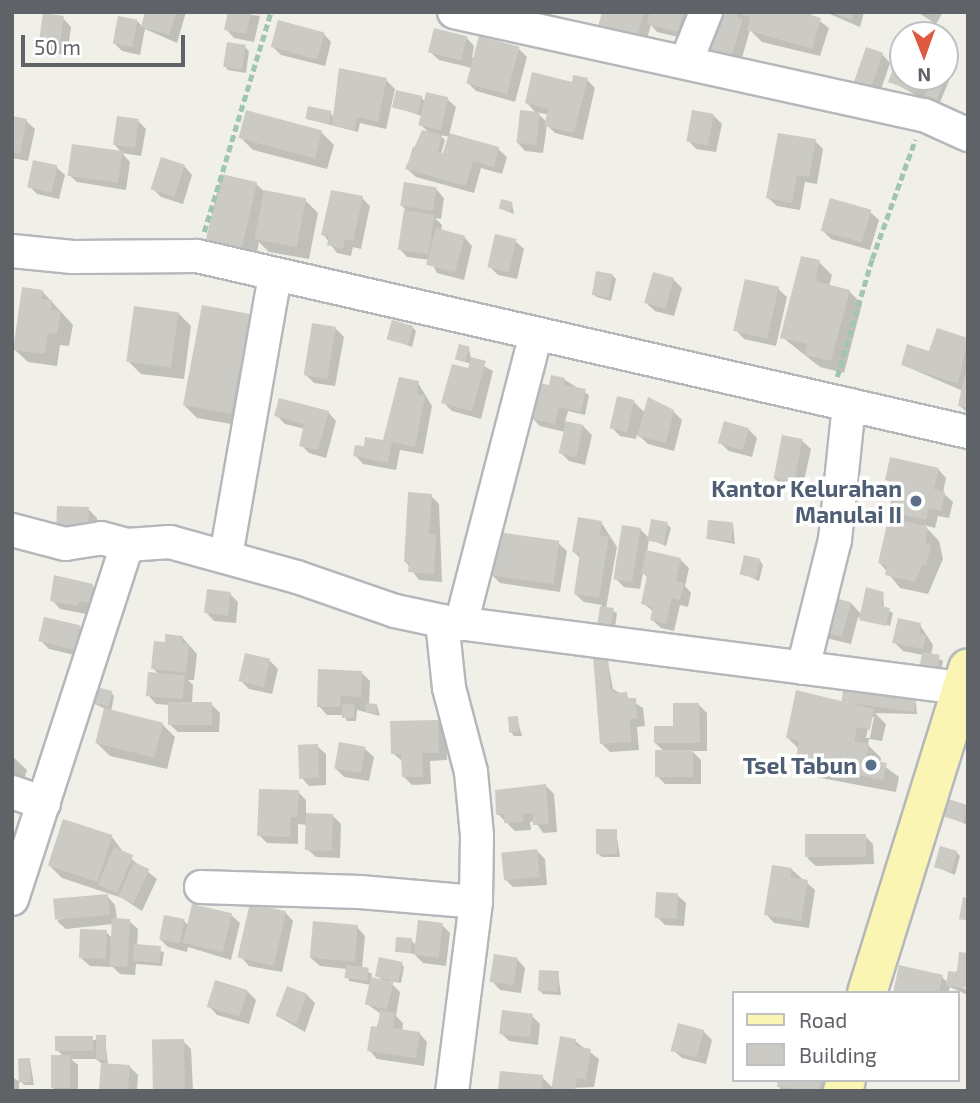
<!DOCTYPE html>
<html>
<head>
<meta charset="utf-8">
<style>
	body { margin:0 }
	#map { position:relative; width:980px; height:1103px; overflow:hidden; background:#f0efe8; font-family:"Exo 2",sans-serif }
	div>[style] { position:absolute }
	[style*='--x'] { left:calc(var(--x)*1px); top:calc(var(--y)*1px); width:calc(var(--w)*1px); rotate:calc(var(--a)*1deg) }
	.shadow>* { inset:0; background:#0003; transform-origin:0 0 }
	.building>* { inset:0; background:#cccac4; transform-origin:0 0 }
	.path>* { height:4.5px; margin-top:-2.25px; transform-origin:0; background:repeating-linear-gradient(90deg,#a0c6ae 0 7px,transparent 0 10.5px) }
	.roads { filter:drop-shadow(2px 0 #b5b7bb) drop-shadow(-2px 0 #b5b7bb) drop-shadow(0 2px #b5b7bb) drop-shadow(0 -2px #b5b7bb) }
	.minor>* { height:32px; margin:-16px; padding:0 16px; transform-origin:16px; border-radius:16px; background:#fff }
	.major>* { height:38px; margin:-19px; padding:0 19px; transform-origin:19px; border-radius:19px; background:#faf5b3 }
	.dots>* { width:19px; height:19px; translate:-50% -50%; box-sizing:border-box; border:4px solid #fff; border-radius:50% }
	span { translate:-50% -50%; white-space:nowrap; text-align:center; line-height:1.15; -webkit-text-stroke:7px #fff; paint-order:stroke }
	.service-label { font-size:23px; color:#4e5e75; font-weight:700 }
	.right { translate:-100% -50%; text-align:right }
	.frame { position:absolute; inset:0; border:14px solid #5f6267; pointer-events:none }
	.legend { position:absolute; left:732px; top:991px; width:228px; height:91px; box-sizing:border-box; background:#fff; border:2px solid #bfc0c2; margin:0; padding:9px 12px; list-style:none; font-size:21px; color:#5f6267 }
	.legend li { display:flex; align-items:center; gap:14px; height:35px }
	.legend b { width:35px; border:2px solid #bfc0c2 }
	.north { position:absolute; left:889px; top:21px; width:70px; height:70px; box-sizing:border-box; background:#fff; border:2px solid #bfc0c2; border-radius:50%; rotate:179deg; font-size:19px; font-weight:700; line-height:28px; text-align:center; color:#5f6267 }
	.north::after { content:''; display:block; margin:auto; width:24px; height:32px; background:#de5b40; clip-path:polygon(50% 0,100% 100%,50% 72%,0 100%) }
	.scale { position:absolute; left:21px; top:35px; width:164px; height:32px; box-sizing:border-box; border:4px solid #5f6267; border-top:0; padding-left:9px; font-size:21px; line-height:24px; white-space:nowrap; color:#5f6267; -webkit-text-stroke:5px #fff; paint-order:stroke }
</style>
</head>
<body>
<div id="map">
	<div class="shadow">
		<div style="clip-path:polygon(147px 12px,186px 12px,177px 43px,145px 29px,140px 55px,122px 51px,114px 43px,137px 21px,143px 27px)"></div>
		<div style="clip-path:polygon(229px 12px,260px 16px,254px 42px,234px 38px,226px 29px)"></div>
		<div style="clip-path:polygon(604px 12px,693px 12px,687px 39px,657px 32px,651px 25px,644px 49px)"></div>
		<div style="clip-path:polygon(723px 12px,808px 12px,829px 28px,820px 56px,762px 42px,750px 30px,739px 68px,719px 63px)"></div>
		<div style="clip-path:polygon(825px 12px,864px 12px,860px 27px)"></div>
		<div style="clip-path:polygon(917px 12px,943px 12px,936px 24px)"></div>
		<div style="clip-path:polygon(63px 18px,71px 27px,67px 55px,49px 52px,40px 43px)"></div>
		<div style="clip-path:polygon(323px 33px,331px 42px,325px 66px,281px 55px,273px 47px)"></div>
		<div style="clip-path:polygon(466px 37px,474px 46px,472px 58px,519px 49px,527px 57px,515px 102px,476px 91px,468px 83px,472px 68px,439px 60px,430px 52px)"></div>
		<div style="clip-path:polygon(945px 43px,953px 51px,945px 72px,951px 76px,938px 107px,890px 81px,903px 47px,903px 77px,945px 77px)"></div>
		<div style="clip-path:polygon(245px 47px,249px 51px,246px 73px,228px 70px,225px 66px)"></div>
		<div style="clip-path:polygon(882px 54px,890px 63px,879px 95px,856px 82px)"></div>
		<div style="clip-path:polygon(386px 80px,395px 89px,386px 129px,360px 123px,358px 132px,307px 119px,330px 113px,335px 118px)"></div>
		<div style="clip-path:polygon(evenodd,587px 80px,595px 88px,583px 140px,555px 133px,547px 125px,543px 153px,525px 151px,517px 142px,537px 114px,527px 103px,587px 80px,536px 112px,549px 115px,547px 122px,536px 112px)"></div>
		<div style="clip-path:polygon(evenodd,421px 97px,425px 102px,447px 99px,456px 107px,449px 135px,498px 149px,507px 157px,502px 174px,481px 168px,474px 193px,416px 177px,407px 169px,413px 147px,418px 148px,429px 133px,420px 124px,422px 116px,394px 107px,421px 97px,440px 135px,450px 137px,445px 155px,441px 154px,445px 140px,440px 135px)"></div>
		<div style="clip-path:polygon(713px 115px,722px 124px,716px 152px,696px 149px,688px 140px)"></div>
		<div style="clip-path:polygon(12px 118px,26px 121px,35px 129px,28px 161px,12px 158px)"></div>
		<div style="clip-path:polygon(138px 121px,146px 129px,141px 156px,122px 153px,114px 144px)"></div>
		<div style="clip-path:polygon(321px 132px,334px 145px,327px 169px,253px 150px,240px 137px)"></div>
		<div style="clip-path:polygon(815px 141px,823px 149px,817px 184px,805px 182px,800px 210px,777px 206px,768px 198px)"></div>
		<div style="clip-path:polygon(122px 153px,130px 162px,126px 190px,77px 182px,68px 174px)"></div>
		<div style="clip-path:polygon(184px 166px,192px 175px,183px 204px,161px 197px,153px 189px)"></div>
		<div style="clip-path:polygon(56px 167px,65px 175px,59px 199px,37px 194px,29px 186px)"></div>
		<div style="clip-path:polygon(256px 184px,265px 192px,305px 200px,318px 213px,309px 259px,269px 252px,259px 242px,255px 262px,222px 255px)"></div>
		<div style="clip-path:polygon(436px 189px,444px 198px,441px 219px,435px 218px,442px 225px,441px 231px,464px 237px,472px 246px,464px 280px,437px 273px,430px 260px,407px 257px,399px 248px,405px 209px,401px 205px)"></div>
		<div style="clip-path:polygon(362px 198px,370px 206px,361px 249px,353px 247px,351px 256px,337px 253px,323px 234px)"></div>
		<div style="clip-path:polygon(512px 204px,514px 214px,501px 209px)"></div>
		<div style="clip-path:polygon(870px 212px,879px 220px,870px 250px,831px 239px,822px 230px)"></div>
		<div style="clip-path:polygon(515px 241px,524px 249px,517px 279px,498px 275px,489px 266px)"></div>
		<div style="clip-path:polygon(819px 262px,832px 275px,829px 287px,849px 291px,862px 304px,844px 373px,820px 367px,782px 337px)"></div>
		<div style="clip-path:polygon(612px 275px,616px 279px,611px 301px,597px 297px,593px 294px)"></div>
		<div style="clip-path:polygon(673px 279px,682px 288px,674px 316px,655px 311px,646px 303px)"></div>
		<div style="clip-path:polygon(778px 289px,787px 297px,776px 346px,744px 339px,736px 330px)"></div>
		<div style="clip-path:polygon(42px 291px,73px 325px,69px 346px,60px 345px,57px 366px,28px 362px,15px 350px)"></div>
		<div style="clip-path:polygon(178px 313px,191px 326px,184px 379px,141px 374px,128px 361px)"></div>
		<div style="clip-path:polygon(249px 316px,262px 329px,243px 426px,197px 418px,184px 405px)"></div>
		<div style="clip-path:polygon(412px 327px,416px 331px,412px 347px,389px 338px)"></div>
		<div style="clip-path:polygon(335px 328px,344px 337px,335px 386px,314px 383px,305px 374px)"></div>
		<div style="clip-path:polygon(938px 330px,968px 340px,968px 413px,960px 406px,963px 391px,903px 365px,929px 353px)"></div>
		<div style="clip-path:polygon(469px 348px,471px 359px,493px 371px,481px 419px,452px 411px,443px 402px,469px 371px,471px 364px,457px 359px)"></div>
		<div style="clip-path:polygon(565px 380px,589px 395px,585px 415px,568px 411px,565px 422px,583px 426px,592px 435px,585px 465px,569px 461px,561px 453px,565px 432px,540px 426px,532px 418px,550px 387px)"></div>
		<div style="clip-path:polygon(418px 383px,432px 406px,423px 454px,400px 450px,396px 470px,363px 464px,355px 455px,384px 443px)"></div>
		<div style="clip-path:polygon(634px 402px,645px 413px,673px 411px,682px 420px,674px 451px,648px 444px,637px 434px,636px 439px,620px 436px,612px 428px)"></div>
		<div style="clip-path:polygon(328px 412px,336px 421px,326px 458px,309px 453px,301px 445px,305px 429px,285px 424px,276px 415px)"></div>
		<div style="clip-path:polygon(748px 429px,757px 438px,752px 457px,729px 451px,720px 443px)"></div>
		<div style="clip-path:polygon(802px 441px,811px 449px,802px 490px,783px 486px,774px 478px)"></div>
		<div style="clip-path:polygon(938px 469px,946px 478px,943px 493px,953px 502px,949px 518px,938px 516px,935px 528px,924px 525px,939px 541px,943px 559px,928px 594px,900px 588px,880px 563px,899px 520px,890px 511px,896px 489px,887px 480px)"></div>
		<div style="clip-path:polygon(431px 496px,439px 504px,442px 582px,419px 580px,405px 561px)"></div>
		<div style="clip-path:polygon(88px 509px,97px 518px,96px 535px,67px 534px,59px 526px)"></div>
		<div style="clip-path:polygon(601px 522px,617px 547px,606px 608px,617px 613px,614px 634px,599px 629px,602px 605px,584px 602px,575px 594px,581px 559px,574px 552px)"></div>
		<div style="clip-path:polygon(667px 524px,671px 528px,666px 546px,649px 539px,647px 552px,680px 559px,689px 568px,685px 586px,691px 593px,688px 607px,680px 605px,674px 631px,661px 628px,652px 620px,654px 612px,643px 603px,648px 578px,643px 573px,640px 589px,624px 587px,615px 578px,640px 529px,649px 538px)"></div>
		<div style="clip-path:polygon(733px 524px,735px 544px,709px 539px)"></div>
		<div style="clip-path:polygon(558px 543px,567px 551px,560px 592px,500px 583px,492px 575px)"></div>
		<div style="clip-path:polygon(760px 561px,763px 565px,759px 581px,741px 573px)"></div>
		<div style="clip-path:polygon(92px 586px,101px 594px,98px 611px,87px 608px,86px 614px,60px 609px,52px 600px)"></div>
		<div style="clip-path:polygon(883px 593px,884px 608px,893px 613px,890px 626px,858px 617px,851px 644px,826px 638px,826px 597px,851px 603px,862px 615px)"></div>
		<div style="clip-path:polygon(230px 594px,238px 602px,236px 623px,214px 621px,206px 612px)"></div>
		<div style="clip-path:polygon(45px 619px,80px 627px,88px 635px,83px 657px,49px 649px,40px 640px)"></div>
		<div style="clip-path:polygon(920px 625px,933px 645px,931px 655px,943px 661px,939px 685px,923px 655px,903px 651px,894px 642px)"></div>
		<div style="clip-path:polygon(182px 637px,197px 654px,194px 680px,188px 680px,193px 685px,192px 704px,211px 704px,220px 713px,219px 732px,178px 732px,169px 724px,170px 705px,156px 704px,148px 695px,159px 675px,153px 668px,166px 644px)"></div>
		<div style="clip-path:polygon(607px 657px,613px 689px,643px 708px,645px 726px,637px 727px,639px 750px,610px 752px,602px 744px)"></div>
		<div style="clip-path:polygon(269px 660px,278px 669px,272px 694px,249px 689px,240px 680px)"></div>
		<div style="clip-path:polygon(361px 672px,370px 681px,369px 705px,377px 705px,380px 716px,357px 710px,356px 721px,347px 721px,344px 715px,327px 715px,319px 706px)"></div>
		<div style="clip-path:polygon(111px 692px,114px 696px,111px 712px,162px 724px,175px 737px,167px 769px,110px 756px,97px 743px,106px 709px,90px 702px)"></div>
		<div style="clip-path:polygon(evenodd,915px 695px,917px 714px,875px 713px,886px 724px,882px 741px,869px 739px,868px 745px,881px 758px,880px 763px,899px 777px,896px 792px,810px 776px,797px 763px,799px 749px,788px 738px,843px 704px,915px 695px,870px 717px,874px 717px,870px 738px,866px 738px,870px 717px)"></div>
		<div style="clip-path:polygon(699px 705px,707px 713px,707px 751px,692px 751px,701px 760px,701px 784px,665px 784px,657px 776px,665px 752px,655px 743px)"></div>
		<div style="clip-path:polygon(517px 718px,522px 736px,514px 736px,511px 732px)"></div>
		<div style="clip-path:polygon(438px 721px,446px 730px,447px 760px,430px 761px,431px 784px,412px 785px,404px 777px,403px 762px,393px 753px)"></div>
		<div style="clip-path:polygon(317px 746px,326px 754px,326px 785px,309px 786px,301px 777px)"></div>
		<div style="clip-path:polygon(365px 749px,374px 757px,369px 781px,344px 777px,336px 769px)"></div>
		<div style="clip-path:polygon(12px 756px,27px 770px,21px 789px,12px 787px)"></div>
		<div style="clip-path:polygon(546px 786px,554px 794px,557px 832px,543px 833px,535px 821px,530px 822px,531px 830px,515px 831px,498px 814px)"></div>
		<div style="clip-path:polygon(298px 792px,306px 800px,306px 815px,333px 816px,341px 824px,340px 858px,316px 857px,307px 849px,308px 825px,298px 824px,298px 844px,267px 843px,259px 835px)"></div>
		<div style="clip-path:polygon(949px 801px,968px 807px,968px 825px,945px 816px)"></div>
		<div style="clip-path:polygon(616px 831px,620px 857px,602px 857px,598px 854px)"></div>
		<div style="clip-path:polygon(865px 836px,873px 844px,874px 864px,816px 866px,807px 858px)"></div>
		<div style="clip-path:polygon(112px 837px,124px 853px,157px 879px,142px 911px,122px 898px,62px 878px,49px 865px)"></div>
		<div style="clip-path:polygon(537px 851px,545px 859px,547px 885px,513px 887px,505px 879px)"></div>
		<div style="clip-path:polygon(956px 852px,960px 856px,955px 875px,936px 867px)"></div>
		<div style="clip-path:polygon(791px 869px,815px 890px,809px 928px,774px 923px,766px 914px)"></div>
		<div style="clip-path:polygon(677px 895px,686px 903px,684px 926px,665px 925px,657px 917px)"></div>
		<div style="clip-path:polygon(107px 896px,115px 905px,117px 920px,129px 921px,138px 929px,137px 946px,164px 952px,162px 966px,136px 964px,135px 975px,120px 974px,113px 967px,90px 966px,81px 958px,106px 932px,113px 939px,113px 924px,66px 929px,57px 921px)"></div>
		<div style="clip-path:polygon(285px 912px,293px 921px,282px 972px,249px 966px,241px 957px)"></div>
		<div style="clip-path:polygon(231px 915px,240px 923px,231px 960px,188px 947px,187px 952px,168px 947px,160px 939px,184px 921px,189px 926px)"></div>
		<div style="clip-path:polygon(442px 925px,450px 933px,446px 966px,423px 963px,414px 954px,397px 951px,411px 940px,416px 945px)"></div>
		<div style="clip-path:polygon(357px 927px,365px 936px,362px 969px,372px 974px,371px 979px,383px 981px,376px 975px,401px 963px,404px 967px,401px 983px,389px 981px,400px 992px,396px 1016px,403px 1023px,402px 1031px,419px 1033px,427px 1042px,424px 1066px,377px 1059px,369px 1050px,381px 1014px,367px 1004px,371px 985px,349px 981px,347px 969px,320px 966px,311px 958px)"></div>
		<div style="clip-path:polygon(968px 955px,955px 985px,968px 990px,968px 995px,950px 987px,948px 993px,895px 993px,942px 977px,948px 983px)"></div>
		<div style="clip-path:polygon(517px 959px,525px 968px,521px 993px,500px 990px,492px 981px)"></div>
		<div style="clip-path:polygon(558px 973px,561px 995px,543px 994px,539px 990px)"></div>
		<div style="clip-path:polygon(247px 991px,256px 1000px,249px 1024px,217px 1015px,209px 1006px)"></div>
		<div style="clip-path:polygon(307px 995px,315px 1003px,305px 1032px,277px 1016px)"></div>
		<div style="clip-path:polygon(532px 1016px,540px 1024px,538px 1045px,509px 1041px,501px 1033px)"></div>
		<div style="clip-path:polygon(703px 1031px,712px 1040px,706px 1064px,682px 1058px,673px 1050px)"></div>
		<div style="clip-path:polygon(105px 1037px,108px 1065px,130px 1067px,138px 1075px,137px 1091px,101px 1091px,101px 1063px,96px 1059px,71px 1059px,78px 1065px,78px 1091px,56px 1091px,52px 1087px,64px 1057px,57px 1050px)"></div>
		<div style="clip-path:polygon(183px 1041px,191px 1049px,193px 1091px,155px 1091px)"></div>
		<div style="clip-path:polygon(575px 1041px,599px 1059px,594px 1087px,500px 1091px,542px 1077px,553px 1088px)"></div>
		<div style="clip-path:polygon(30px 1060px,34px 1085px,24px 1085px,21px 1081px)"></div>
		<div style="clip-path:polygon(12px 1077px,19px 1081px,19px 1091px,12px 1091px)"></div>
		<div style="left:780px;top:1080px;width:50px;height:11px"></div>
	</div>
	<div class="building">
		<div style="clip-path:polygon(145px 12px,176px 12px,169px 35px,141px 27px)"></div>
		<div style="clip-path:polygon(228px 12px,251px 12px,246px 34px,224px 30px)"></div>
		<div style="clip-path:polygon(602px 12px,644px 12px,636px 41px,597px 30px)"></div>
		<div style="clip-path:polygon(650px 12px,683px 12px,678px 32px,647px 24px)"></div>
		<div style="clip-path:polygon(722px 12px,801px 12px,821px 18px,812px 49px,747px 30px,750px 17px,738px 13px,737px 17px,743px 19px,730px 61px,709px 55px)"></div>
		<div style="clip-path:polygon(828px 12px,854px 12px,852px 20px)"></div>
		<div style="left:43px;top:13px;width:21px;height:31px;rotate:8deg"></div>
		<div style="left:118px;top:16px;width:20px;height:28px;rotate:11deg"></div>
		<div style="left:278px;top:20px;width:48px;height:28px;rotate:15deg"></div>
		<div style="clip-path:polygon(908px 27px,929px 35px,906px 35px)"></div>
		<div style="left:434px;top:28px;width:34px;height:25px;rotate:14deg"></div>
		<div style="left:479px;top:36px;width:42px;height:49px;rotate:15deg"></div>
		<div style="left:227px;top:42px;width:19px;height:25px;rotate:9deg"></div>
		<div style="clip-path:polygon(903px 43px,903px 77px,922px 77px,916px 92px,888px 82px)"></div>
		<div style="left:866px;top:47px;width:18px;height:37px;rotate:19deg"></div>
		<div style="clip-path:polygon(339px 68px,387px 78px,378px 122px,357px 117px,354px 130px,332px 125px)"></div>
		<div style="clip-path:polygon(532px 72px,572px 82px,573px 75px,588px 78px,574px 133px,544px 126px,548px 109px,525px 103px)"></div>
		<div style="clip-path:polygon(932px 77px,945px 77px,935px 105px,923px 100px)"></div>
		<div style="left:396px;top:90px;width:27px;height:18px;rotate:13deg"></div>
		<div style="left:426px;top:92px;width:23px;height:34px;rotate:13deg"></div>
		<div style="left:308px;top:106px;width:24px;height:13px;rotate:12deg"></div>
		<div style="left:246px;top:110px;width:79px;height:29px;rotate:15deg"></div>
		<div style="left:520px;top:110px;width:20px;height:33px;rotate:6deg"></div>
		<div style="left:692px;top:110px;width:22px;height:32px;rotate:10deg"></div>
		<div style="clip-path:polygon(12px 116px,27px 119px,20px 154px,12px 152px)"></div>
		<div style="left:117px;top:116px;width:22px;height:29px;rotate:8deg"></div>
		<div style="clip-path:polygon(422px 130px,442px 135px,438px 152px,443px 153px,449px 133px,499px 147px,494px 167px,473px 161px,466px 186px,405px 169px)"></div>
		<div style="clip-path:polygon(778px 133px,816px 139px,809px 177px,797px 175px,792px 203px,766px 198px)"></div>
		<div style="left:72px;top:144px;width:51px;height:32px;rotate:8deg"></div>
		<div style="left:161px;top:157px;width:25px;height:34px;rotate:18deg"></div>
		<div style="left:33px;top:160px;width:25px;height:28px;rotate:12deg"></div>
		<div style="left:221px;top:174px;width:37px;height:70px;rotate:13deg"></div>
		<div style="left:404px;top:182px;width:33px;height:24px;rotate:9deg"></div>
		<div style="left:264px;top:190px;width:43px;height:50px;rotate:11deg"></div>
		<div style="clip-path:polygon(331px 190px,363px 196px,353px 241px,345px 239px,343px 249px,327px 245px,329px 237px,321px 235px)"></div>
		<div style="left:830px;top:198px;width:43px;height:34px;rotate:16deg"></div>
		<div style="left:501px;top:199px;width:12px;height:10px;rotate:14deg"></div>
		<div style="left:404px;top:210px;width:31px;height:40px;rotate:9deg"></div>
		<div style="left:436px;top:228px;width:30px;height:38px;rotate:15deg"></div>
		<div style="left:495px;top:234px;width:22px;height:34px;rotate:13deg"></div>
		<div style="clip-path:polygon(801px 256px,820px 260px,815px 281px,850px 290px,831px 361px,805px 355px,807px 344px,780px 338px)"></div>
		<div style="left:596px;top:271px;width:17px;height:24px;rotate:10deg"></div>
		<div style="left:653px;top:272px;width:22px;height:32px;rotate:16deg"></div>
		<div style="left:745px;top:279px;width:35px;height:53px;rotate:13deg"></div>
		<div style="clip-path:polygon(22px 287px,43px 290px,42px 299px,52px 300px,51px 310px,61px 311px,57px 334px,48px 333px,45px 354px,13px 350px)"></div>
		<div style="clip-path:polygon(202px 305px,250px 314px,243px 353px,253px 355px,249px 373px,239px 371px,231px 414px,183px 405px)"></div>
		<div style="left:134px;top:306px;width:45px;height:56px;rotate:8deg"></div>
		<div style="left:392px;top:320px;width:22px;height:20px;rotate:16deg"></div>
		<div style="left:312px;top:323px;width:24px;height:53px;rotate:9deg"></div>
		<div style="clip-path:polygon(937px 328px,968px 338px,958px 384px,901px 365px,907px 344px,929px 351px)"></div>
		<div style="left:459px;top:344px;width:11px;height:16px;rotate:15deg"></div>
		<div style="clip-path:polygon(471px 357px,486px 361px,472px 411px,441px 403px,452px 364px,468px 368px)"></div>
		<div style="clip-path:polygon(551px 375px,565px 378px,564px 385px,586px 389px,581px 412px,559px 407px,555px 424px,530px 419px,538px 383px,549px 385px)"></div>
		<div style="clip-path:polygon(964px 376px,968px 377px,968px 408px,958px 406px)"></div>
		<div style="clip-path:polygon(399px 377px,419px 381px,417px 394px,425px 396px,415px 447px,392px 442px,388px 463px,353px 456px,355px 445px,364px 446px,365px 437px,383px 440px)"></div>
		<div style="left:617px;top:396px;width:18px;height:33px;rotate:13deg"></div>
		<div style="clip-path:polygon(648px 397px,674px 410px,666px 443px,637px 436px)"></div>
		<div style="clip-path:polygon(279px 398px,329px 411px,318px 450px,299px 446px,304px 424px,274px 416px)"></div>
		<div style="left:566px;top:421px;width:18px;height:33px;rotate:13deg"></div>
		<div style="left:724px;top:421px;width:26px;height:23px;rotate:16deg"></div>
		<div style="left:782px;top:435px;width:21px;height:44px;rotate:11deg"></div>
		<div style="clip-path:polygon(890px 457px,939px 468px,934px 489px,945px 492px,941px 511px,929px 508px,926px 520px,888px 512px,895px 482px,885px 480px)"></div>
		<div style="clip-path:polygon(408px 492px,432px 494px,429px 534px,436px 535px,434px 574px,408px 572px,409px 562px,404px 562px)"></div>
		<div style="left:57px;top:506px;width:32px;height:21px;rotate:2deg"></div>
		<div style="clip-path:polygon(578px 517px,602px 521px,600px 535px,609px 537px,599px 598px,574px 594px,580px 553px,572px 552px)"></div>
		<div style="left:651px;top:519px;width:17px;height:22px;rotate:10deg"></div>
		<div style="left:708px;top:520px;width:25px;height:19px;rotate:5deg"></div>
		<div style="clip-path:polygon(898px 520px,927px 526px,926px 544px,931px 545px,926px 565px,922px 565px,915px 582px,885px 575px,887px 565px,878px 563px,887px 524px,896px 526px)"></div>
		<div style="left:622px;top:525px;width:19px;height:55px;rotate:9deg"></div>
		<div style="left:497px;top:532px;width:63px;height:44px;rotate:8deg"></div>
		<div style="clip-path:polygon(646px 550px,681px 558px,676px 581px,684px 583px,680px 600px,672px 598px,666px 624px,650px 620px,653px 607px,641px 604px,647px 575px,641px 573px)"></div>
		<div style="left:744px;top:555px;width:17px;height:20px;rotate:13deg"></div>
		<div style="clip-path:polygon(54px 575px,93px 584px,90px 603px,79px 601px,78px 606px,50px 601px)"></div>
		<div style="clip-path:polygon(866px 587px,884px 592px,881px 606px,890px 608px,886px 626px,859px 620px)"></div>
		<div style="left:207px;top:589px;width:24px;height:24px;rotate:7deg"></div>
		<div style="left:824px;top:595px;width:28px;height:36px;rotate:15deg"></div>
		<div style="left:600px;top:606px;width:14px;height:24px;rotate:8deg"></div>
		<div style="left:44px;top:617px;width:37px;height:25px;rotate:13deg"></div>
		<div style="clip-path:polygon(898px 618px,921px 623px,919px 634px,926px 635px,923px 649px,892px 643px)"></div>
		<div style="clip-path:polygon(165px 634px,183px 636px,182px 643px,189px 644px,186px 673px,151px 669px,154px 641px,165px 642px)"></div>
		<div style="left:922px;top:652px;width:18px;height:26px;rotate:9deg"></div>
		<div style="left:245px;top:653px;width:26px;height:29px;rotate:13deg"></div>
		<div style="clip-path:polygon(593px 656px,608px 656px,610px 688px,615px 693px,627px 692px,628px 698px,636px 698px,637px 719px,630px 719px,631px 742px,600px 744px)"></div>
		<div style="clip-path:polygon(318px 669px,362px 671px,361px 697px,341px 696px,340px 707px,317px 707px)"></div>
		<div style="left:148px;top:672px;width:37px;height:24px;rotate:5deg"></div>
		<div style="left:844px;top:684px;width:73px;height:18px;rotate:8deg"></div>
		<div style="left:92px;top:686px;width:21px;height:16px;rotate:14deg"></div>
		<div style="clip-path:polygon(796px 690px,874px 709px,870px 730px,857px 727px,854px 741px,869px 744px,866px 759px,887px 763px,883px 780px,795px 763px,799px 741px,786px 738px)"></div>
		<div style="left:168px;top:702px;width:44px;height:23px"></div>
		<div style="left:366px;top:703px;width:11px;height:9px;rotate:5deg"></div>
		<div style="clip-path:polygon(673px 703px,699px 703px,700px 743px,654px 743px,654px 726px,673px 726px)"></div>
		<div style="left:342px;top:704px;width:12px;height:14px"></div>
		<div style="left:104px;top:708px;width:61px;height:36px;rotate:14deg"></div>
		<div style="left:518px;top:716px;width:16px;height:10px;rotate:86deg"></div>
		<div style="clip-path:polygon(438px 720px,439px 753px,422px 753px,423px 777px,402px 777px,401px 754px,391px 754px,390px 721px)"></div>
		<div style="left:339px;top:742px;width:27px;height:27px;rotate:10deg"></div>
		<div style="left:318px;top:744px;width:34px;height:20px;rotate:88deg"></div>
		<div style="left:655px;top:750px;width:38px;height:27px"></div>
		<div style="clip-path:polygon(546px 784px,549px 824px,533px 825px,532px 813px,523px 814px,523px 822px,504px 823px,504px 814px,496px 815px,495px 790px)"></div>
		<div style="clip-path:polygon(259px 789px,299px 790px,297px 817px,291px 817px,290px 837px,257px 836px)"></div>
		<div style="left:948px;top:799px;width:21px;height:18px;rotate:17deg"></div>
		<div style="left:306px;top:813px;width:27px;height:37px;rotate:2deg"></div>
		<div style="left:63px;top:819px;width:52px;height:49px;rotate:18deg"></div>
		<div style="left:617px;top:829px;width:25px;height:21px;rotate:90deg"></div>
		<div style="left:866px;top:834px;width:23px;height:61px;rotate:90deg"></div>
		<div style="left:940px;top:846px;width:18px;height:22px;rotate:16deg"></div>
		<div style="left:114px;top:847px;width:21px;height:41px;rotate:23deg"></div>
		<div style="left:537px;top:849px;width:28px;height:36px;rotate:84deg"></div>
		<div style="left:134px;top:862px;width:17px;height:38px;rotate:25deg"></div>
		<div style="clip-path:polygon(772px 865px,792px 868px,790px 877px,808px 880px,801px 921px,764px 915px)"></div>
		<div style="left:656px;top:892px;width:22px;height:26px;rotate:3deg"></div>
		<div style="left:108px;top:894px;width:21px;height:55px;rotate:85deg"></div>
		<div style="clip-path:polygon(963px 897px,968px 898px,968px 921px,959px 919px)"></div>
		<div style="left:250px;top:903px;width:37px;height:56px;rotate:13deg"></div>
		<div style="left:192px;top:904px;width:41px;height:40px;rotate:13deg"></div>
		<div style="left:164px;top:915px;width:21px;height:25px;rotate:11deg"></div>
		<div style="left:112px;top:918px;width:18px;height:48px;rotate:3deg"></div>
		<div style="left:418px;top:920px;width:25px;height:35px;rotate:7deg"></div>
		<div style="left:313px;top:921px;width:45px;height:37px;rotate:5deg"></div>
		<div style="left:80px;top:929px;width:27px;height:29px;rotate:2deg"></div>
		<div style="left:396px;top:937px;width:16px;height:15px;rotate:4deg"></div>
		<div style="left:134px;top:944px;width:27px;height:17px;rotate:4deg"></div>
		<div style="clip-path:polygon(959px 952px,968px 953px,968px 988px,946px 986px,948px 971px,957px 972px)"></div>
		<div style="left:494px;top:954px;width:24px;height:28px;rotate:9deg"></div>
		<div style="left:379px;top:957px;width:24px;height:20px;rotate:12deg"></div>
		<div style="left:346px;top:965px;width:23px;height:13px;rotate:7deg"></div>
		<div style="clip-path:polygon(899px 965px,943px 975px,939px 993px,893px 993px)"></div>
		<div style="left:539px;top:970px;width:20px;height:21px;rotate:3deg"></div>
		<div style="left:371px;top:977px;width:23px;height:28px;rotate:13deg"></div>
		<div style="left:215px;top:980px;width:34px;height:28px;rotate:17deg"></div>
		<div style="left:287px;top:986px;width:22px;height:32px;rotate:21deg"></div>
		<div style="clip-path:polygon(380px 1010px,395px 1013px,393px 1028px,420px 1032px,416px 1058px,367px 1051px,371px 1026px,378px 1027px)"></div>
		<div style="left:502px;top:1010px;width:31px;height:24px;rotate:7deg"></div>
		<div style="left:678px;top:1023px;width:27px;height:29px;rotate:15deg"></div>
		<div style="left:96px;top:1035px;width:10px;height:25px"></div>
		<div style="left:93px;top:1036px;width:15px;height:38px;rotate:90deg"></div>
		<div style="clip-path:polygon(560px 1036px,576px 1039px,575px 1046px,591px 1049px,586px 1080px,577px 1078px,575px 1091px,551px 1091px)"></div>
		<div style="left:184px;top:1039px;width:52px;height:32px;rotate:89deg"></div>
		<div style="left:70px;top:1055px;width:33px;height:19px;rotate:90deg"></div>
		<div style="left:30px;top:1058px;width:24px;height:12px;rotate:88deg"></div>
		<div style="left:101px;top:1063px;width:29px;height:28px;rotate:4deg"></div>
		<div style="clip-path:polygon(500px 1071px,543px 1075px,541px 1091px,498px 1091px)"></div>
		<div style="clip-path:polygon(778px 1080px,821px 1080px,819px 1091px,777px 1087px)"></div>
	</div>
	<div class="path">
		<div style="--x:204;--y:232;--w:230;--a:-73.1"></div>
		<div style="--x:837;--y:377;--w:123;--a:-73.5"></div>
		<div style="--x:872;--y:259;--w:127;--a:-70.1"></div>
	</div>
	<div class="roads">
		<div class="minor">
			<div style="--x:454;--y:12;--w:481;--a:12.4"></div>
			<div style="--x:924;--y:115;--w:48;--a:24.4"></div>
			<div style="--x:686;--y:62;--w:54;--a:-68.2"></div>
			<div style="--x:12;--y:251;--w:61;--a:5.6"></div>
			<div style="--x:73;--y:257;--w:124;--a:-0.5"></div>
			<div style="--x:197;--y:256;--w:791;--a:12.86"></div>
			<div style="--x:12;--y:530;--w:55;--a:14.8"></div>
			<div style="--x:65;--y:544;--w:36;--a:-9"></div>
			<div style="--x:101;--y:538;--w:27;--a:15"></div>
			<div style="--x:127;--y:545;--w:43;--a:-4"></div>
			<div style="--x:170;--y:542;--w:132;--a:15.4"></div>
			<div style="--x:297;--y:577;--w:104;--a:19.1"></div>
			<div style="--x:395;--y:611;--w:48;--a:12"></div>
			<div style="--x:442;--y:621;--w:522;--a:7.37"></div>
			<div style="--x:226;--y:556;--w:285;--a:-80.1"></div>
			<div style="--x:442;--y:621;--w:67;--a:84"></div>
			<div style="--x:449;--y:688;--w:87;--a:75.3"></div>
			<div style="--x:471;--y:772;--w:64;--a:84.6"></div>
			<div style="--x:477;--y:836;--w:66;--a:90.9"></div>
			<div style="--x:476;--y:902;--w:191;--a:97.2"></div>
			<div style="--x:461;--y:624;--w:300;--a:-75.5"></div>
			<div style="--x:803;--y:668;--w:132;--a:-76"></div>
			<div style="--x:835;--y:540;--w:136;--a:-84.1"></div>
			<div style="--x:12;--y:792;--w:34;--a:19"></div>
			<div style="--x:201;--y:887;--w:159;--a:1.8"></div>
			<div style="--x:360;--y:892;--w:116;--a:4.9"></div>
			<div style="--x:12;--y:899;--w:372;--a:-72"></div>
		</div>
		<div class="major">
			<div style="--x:867;--y:993;--w:340;--a:-72.7"></div>
			<div style="--x:843;--y:1091;--w:11;--a:-75"></div>
		</div>
	</div>
	<div class="dots">
		<div style="left:916px;top:501px;background:#5c6f8a"></div>
		<div style="left:871px;top:765px;background:#5c6f8a"></div>
	</div>
	<div class="service-label">
		<span class="right" style="left:902px;top:501px">Kantor Kelurahan<br>Manulai II</span>
		<span class="right" style="left:857px;top:765px">Tsel Tabun</span>
	</div>
	<div class="frame"></div>
	<ul class="legend">
	<li><b style="height:9px;background:#faf5b3"></b>Road</li>
	<li><b style="height:19px;background:#cccac4"></b>Building</li>
	</ul>
	<div class="north">N</div>
	<div class="scale">50 m</div>
</div>
</body>
</html>
